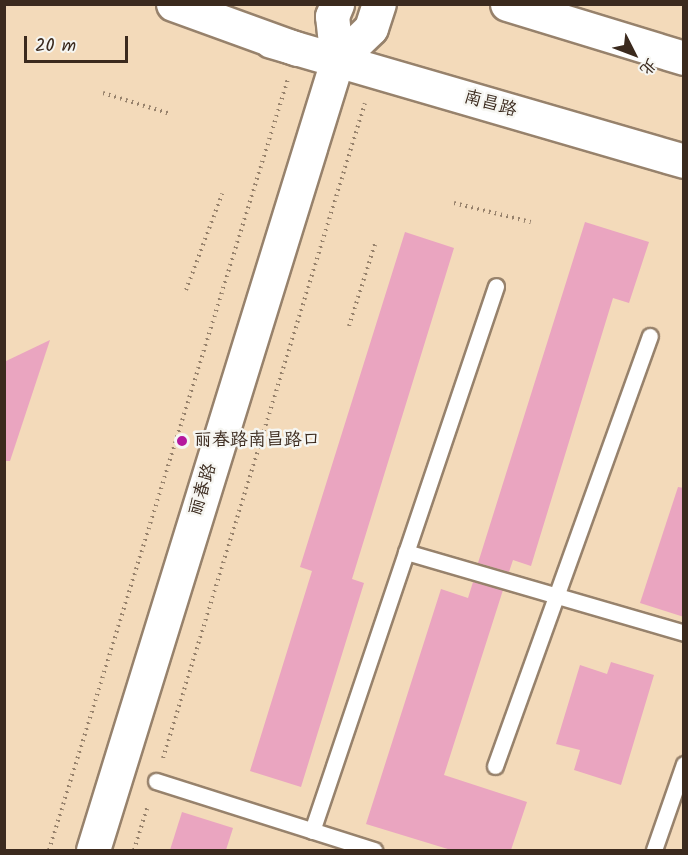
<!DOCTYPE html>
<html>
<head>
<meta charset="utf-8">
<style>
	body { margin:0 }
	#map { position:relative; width:688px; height:855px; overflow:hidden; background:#f3daba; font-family:Kalam,"LXGW WenKai TC",sans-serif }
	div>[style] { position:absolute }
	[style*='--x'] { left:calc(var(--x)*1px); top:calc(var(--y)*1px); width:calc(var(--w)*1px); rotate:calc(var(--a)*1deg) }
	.building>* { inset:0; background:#eaa5c0 }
	.path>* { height:4px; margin-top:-2px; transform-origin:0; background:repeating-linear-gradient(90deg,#97826c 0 1.5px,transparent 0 6px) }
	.roads { filter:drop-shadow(2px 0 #97826c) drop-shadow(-2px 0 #97826c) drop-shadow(0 2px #97826c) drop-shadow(0 -2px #97826c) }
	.service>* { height:15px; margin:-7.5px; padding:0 7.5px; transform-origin:7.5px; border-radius:7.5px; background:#fff }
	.tertiary>* { height:33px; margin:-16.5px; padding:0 16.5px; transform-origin:16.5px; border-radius:16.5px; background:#fff }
	.secondary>* { height:33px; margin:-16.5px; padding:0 16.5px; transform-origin:16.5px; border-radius:16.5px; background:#fff }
	.primary>* { height:33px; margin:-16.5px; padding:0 16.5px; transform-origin:16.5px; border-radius:16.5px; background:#fff }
	.trunk>* { height:33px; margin:-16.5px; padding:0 16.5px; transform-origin:16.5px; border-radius:16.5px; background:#fff }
	.dots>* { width:16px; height:16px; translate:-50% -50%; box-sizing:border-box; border:3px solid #f6f6f2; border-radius:50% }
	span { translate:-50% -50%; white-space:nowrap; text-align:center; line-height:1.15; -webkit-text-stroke:5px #f6f6f2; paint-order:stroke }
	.street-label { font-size:18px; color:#3b2a1e }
	.poi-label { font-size:18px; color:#3b2a1e }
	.left { translate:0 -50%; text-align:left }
	.frame { position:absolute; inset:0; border:6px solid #3b2a1e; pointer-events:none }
	.north { position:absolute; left:604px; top:24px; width:60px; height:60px; -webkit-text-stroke:4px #f6f6f2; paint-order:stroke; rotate:132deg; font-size:16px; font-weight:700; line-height:24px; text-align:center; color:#3b2a1e }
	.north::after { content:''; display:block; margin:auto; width:21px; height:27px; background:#3b2a1e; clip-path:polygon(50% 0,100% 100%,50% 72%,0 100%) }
	.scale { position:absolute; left:24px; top:36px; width:104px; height:27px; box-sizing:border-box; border:3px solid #3b2a1e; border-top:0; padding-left:8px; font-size:18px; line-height:21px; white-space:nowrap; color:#3b2a1e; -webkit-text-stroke:4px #f6f6f2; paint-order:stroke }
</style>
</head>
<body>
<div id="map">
	<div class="building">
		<div style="clip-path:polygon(585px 222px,649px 242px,629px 303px,613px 298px,531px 566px,513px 560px,509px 572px,478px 563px)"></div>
		<div style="clip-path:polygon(405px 232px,454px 248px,352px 579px,364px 583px,301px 787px,250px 771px,312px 571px,300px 567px)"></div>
		<div style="clip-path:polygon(50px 340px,10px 461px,4px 461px,4px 362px)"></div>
		<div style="clip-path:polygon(678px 487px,684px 488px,684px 617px,640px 603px)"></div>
		<div style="clip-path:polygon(473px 582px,503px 590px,444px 775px,527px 802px,511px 850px,451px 850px,366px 824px,441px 589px,468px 598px)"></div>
		<div style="clip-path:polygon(611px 662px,654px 675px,621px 785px,574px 770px,580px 750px,556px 744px,580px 665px,607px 674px)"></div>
		<div style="clip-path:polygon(182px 812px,233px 828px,226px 850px,170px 850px)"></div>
	</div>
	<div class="path">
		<div style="--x:103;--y:93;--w:71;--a:17.2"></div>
		<div style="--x:454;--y:203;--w:79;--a:13.9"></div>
		<div style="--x:186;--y:290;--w:103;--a:-69.4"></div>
		<div style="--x:349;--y:326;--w:89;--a:-72.4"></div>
		<div style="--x:163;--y:758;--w:685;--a:-72.86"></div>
		<div style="--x:49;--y:850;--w:807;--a:-72.78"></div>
		<div style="--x:134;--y:850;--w:47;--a:-72.7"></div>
	</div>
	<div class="roads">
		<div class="service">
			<div style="--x:406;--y:552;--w:290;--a:16.2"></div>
			<div style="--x:495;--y:766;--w:457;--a:-70.2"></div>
			<div style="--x:156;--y:781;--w:229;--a:17.6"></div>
			<div style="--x:312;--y:831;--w:575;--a:-71.34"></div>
			<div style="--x:654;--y:850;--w:91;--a:-70.8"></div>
		</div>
		<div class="tertiary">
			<div style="--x:93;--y:850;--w:826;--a:-72.82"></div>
		</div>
		<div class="secondary">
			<div style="--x:337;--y:61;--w:47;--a:-44.1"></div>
			<div style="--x:371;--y:28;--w:25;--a:-72"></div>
			<div style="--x:337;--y:61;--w:45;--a:-96.3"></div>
			<div style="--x:332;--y:16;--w:13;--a:-67"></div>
		</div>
		<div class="primary">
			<div style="--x:507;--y:4;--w:185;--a:17"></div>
			<div style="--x:271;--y:41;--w:430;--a:16.2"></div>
		</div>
		<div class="trunk">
			<div style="--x:173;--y:4;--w:132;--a:19.9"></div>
		</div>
	</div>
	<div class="dots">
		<div style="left:182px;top:441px;background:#b5179e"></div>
	</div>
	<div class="street-label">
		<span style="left:490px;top:105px;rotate:16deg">南昌路</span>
		<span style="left:204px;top:490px;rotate:-73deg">丽春路</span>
	</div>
	<div class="poi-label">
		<span class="left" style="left:194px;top:441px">丽春路南昌路口</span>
	</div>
	<div class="frame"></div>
	<div class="north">北</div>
	<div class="scale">20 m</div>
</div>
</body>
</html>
